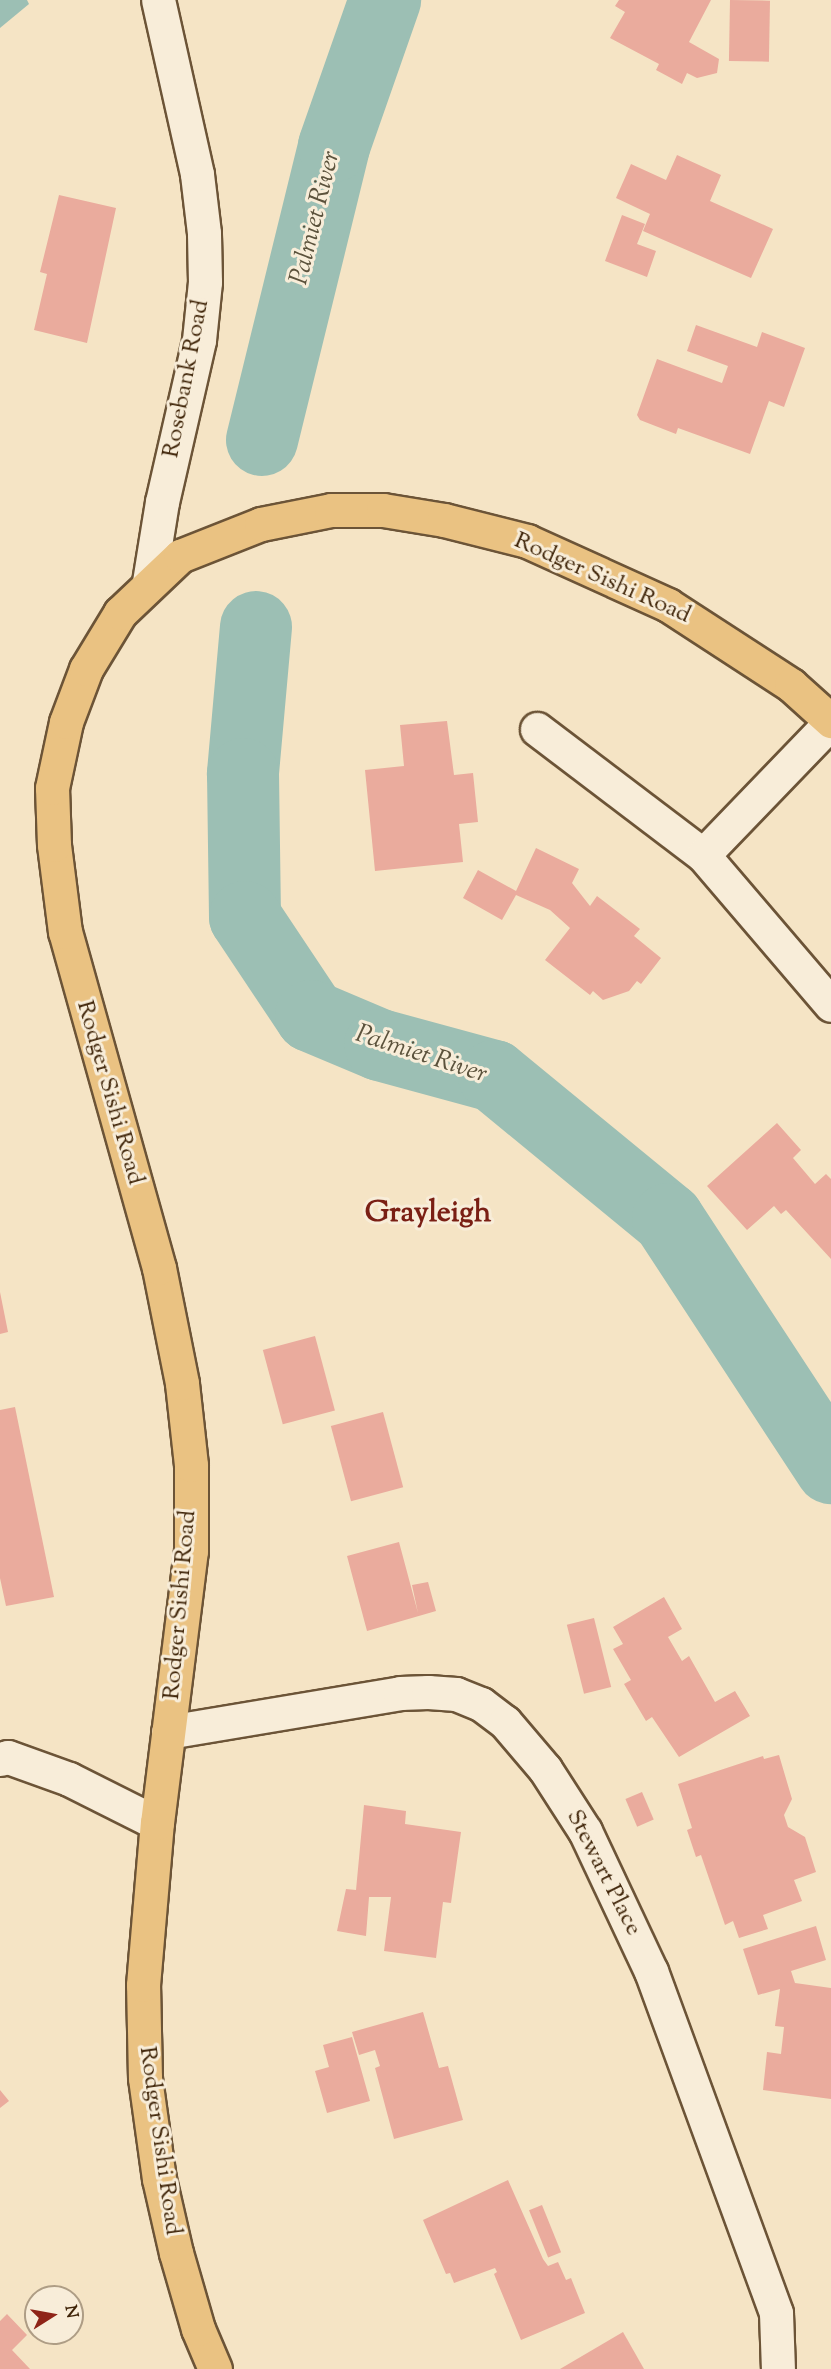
<!DOCTYPE html>
<html>
<head>
<meta charset="utf-8">
<style>
	body { margin:0 }
	#map { position:relative; width:831px; height:2369px; overflow:hidden; background:#f5e4c5; font-family:"Sorts Mill Goudy",serif }
	div>[style] { position:absolute }
	[style*='--x'] { left:calc(var(--x)*1px); top:calc(var(--y)*1px); width:calc(var(--w)*1px); rotate:calc(var(--a)*1deg) }
	.water>* { inset:0; background:#9cbfb4 }
	.river>* { height:72px; margin:-36px; padding:0 36px; transform-origin:36px; border-radius:36px; background:#9cbfb4 }
	.building>* { inset:0; background:#eaab9d; transform-origin:0 0 }
	.roads { filter:drop-shadow(2px 0 #6c5437) drop-shadow(-2px 0 #6c5437) drop-shadow(0 2px #6c5437) drop-shadow(0 -2px #6c5437) }
	.minor>* { height:33px; margin:-16.5px; padding:0 16.5px; transform-origin:16.5px; border-radius:16.5px; background:#f8edd9 }
	.major>* { height:33px; margin:-16.5px; padding:0 16.5px; transform-origin:16.5px; border-radius:16.5px; background:#eac282 }
	span { translate:-50% -50%; white-space:nowrap; text-align:center; line-height:1.15; -webkit-text-stroke:6px #f8edd9; paint-order:stroke }
	.street-label { font-size:24px; color:#3f2408 }
	.water-label { font-size:26px; color:#5b523c; font-style:italic }
	.district-label { font-size:30px; color:#7a1f14; font-weight:700 }
	.north { position:absolute; left:24px; top:2285px; width:60px; height:60px; box-sizing:border-box; background:#f8edd9; border:2px solid #ae9d85; border-radius:50%; rotate:79deg; font-size:16px; font-weight:700; line-height:24px; text-align:center; color:#3f2408 }
	.north::after { content:''; display:block; margin:auto; width:21px; height:27px; background:#8f2418; clip-path:polygon(50% 0,100% 100%,50% 72%,0 100%) }
</style>
</head>
<body>
<div id="map">
	<div class="water">
		<div style="clip-path:polygon(0 0,27px 0,29px 4px,0 28px)"></div>
	</div>
	<div class="river">
		<div style="--x:262;--y:440;--w:303;--a:-76.2"></div>
		<div style="--x:334;--y:146;--w:155;--a:-70.7"></div>
		<div style="--x:256;--y:627;--w:148;--a:95.1"></div>
		<div style="--x:243;--y:774;--w:143;--a:89.2"></div>
		<div style="--x:245;--y:917;--w:119;--a:56.3"></div>
		<div style="--x:311;--y:1016;--w:75;--a:22.8"></div>
		<div style="--x:380;--y:1045;--w:118;--a:15.2"></div>
		<div style="--x:494;--y:1076;--w:225;--a:39.4"></div>
		<div style="--x:668;--y:1219;--w:298;--a:56.8"></div>
	</div>
	<div class="building">
		<div style="clip-path:polygon(619px 0,711px 0,689px 42px,719px 59px,717px 73px,697px 78px,687px 73px,682px 84px,656px 70px,659px 64px,610px 38px,625px 12px,615px 6px)"></div>
		<div style="left:730px;top:0;width:40px;height:61px;rotate:1deg"></div>
		<div style="clip-path:polygon(677px 155px,721px 175px,710px 201px,773px 229px,751px 278px,643px 231px,650px 214px,616px 198px,631px 164px,666px 180px)"></div>
		<div style="clip-path:polygon(59px 195px,116px 208px,87px 343px,34px 330px,47px 274px,40px 272px)"></div>
		<div style="clip-path:polygon(622px 215px,645px 224px,637px 244px,656px 251px,647px 277px,605px 261px)"></div>
		<div style="clip-path:polygon(696px 325px,757px 347px,762px 332px,805px 348px,784px 407px,769px 401px,750px 454px,678px 428px,676px 434px,640px 420px,637px 415px,657px 359px,722px 383px,728px 366px,687px 351px)"></div>
		<div style="clip-path:polygon(447px 721px,454px 775px,473px 773px,478px 822px,459px 824px,463px 862px,375px 871px,365px 770px,404px 766px,400px 725px)"></div>
		<div style="clip-path:polygon(536px 848px,579px 869px,572px 883px,590px 906px,597px 896px,640px 929px,634px 936px,661px 958px,641px 984px,637px 981px,629px 991px,603px 1000px,593px 991px,590px 995px,545px 960px,570px 928px,550px 910px,516px 895px,502px 920px,463px 898px,478px 870px,516px 891px)"></div>
		<div style="clip-path:polygon(777px 1123px,801px 1150px,793px 1158px,815px 1184px,826px 1174px,831px 1179px,831px 1259px,786px 1210px,781px 1214px,774px 1206px,747px 1230px,707px 1186px)"></div>
		<div style="clip-path:polygon(0 1292px,8px 1332px,0 1334px)"></div>
		<div style="left:315px;top:1336px;width:77px;height:54px;rotate:75deg"></div>
		<div style="clip-path:polygon(15px 1407px,54px 1597px,6px 1606px,0 1578px,0 1410px)"></div>
		<div style="left:383px;top:1412px;width:78px;height:54px;rotate:75deg"></div>
		<div style="clip-path:polygon(399px 1542px,418px 1613px,412px 1585px,428px 1582px,436px 1611px,367px 1631px,347px 1556px)"></div>
		<div style="clip-path:polygon(664px 1597px,682px 1629px,668px 1637px,682px 1661px,689px 1656px,715px 1702px,735px 1691px,750px 1716px,679px 1757px,652px 1717px,646px 1721px,624px 1684px,631px 1680px,613px 1649px,623px 1644px,613px 1627px)"></div>
		<div style="left:594px;top:1618px;width:71px;height:28px;rotate:76deg"></div>
		<div style="clip-path:polygon(779px 1755px,792px 1799px,784px 1815px,788px 1827px,805px 1837px,816px 1872px,794px 1880px,802px 1901px,763px 1915px,768px 1929px,739px 1938px,733px 1921px,725px 1925px,701px 1855px,696px 1857px,687px 1830px,692px 1828px,678px 1784px,763px 1756px,764px 1759px)"></div>
		<div style="left:642px;top:1792px;width:30px;height:18px;rotate:67deg"></div>
		<div style="clip-path:polygon(364px 1805px,406px 1811px,405px 1824px,461px 1832px,451px 1903px,443px 1902px,436px 1958px,384px 1951px,391px 1897px,369px 1897px,366px 1936px,337px 1931px,346px 1889px,356px 1890px)"></div>
		<div style="clip-path:polygon(816px 1926px,826px 1960px,791px 1971px,795px 1983px,831px 1988px,831px 2099px,763px 2090px,767px 2052px,781px 2054px,784px 2027px,775px 2026px,780px 1989px,758px 1995px,743px 1949px)"></div>
		<div style="clip-path:polygon(423px 2012px,439px 2068px,448px 2066px,463px 2120px,394px 2139px,375px 2068px,380px 2066px,375px 2050px,359px 2055px,352px 2032px)"></div>
		<div style="clip-path:polygon(352px 2037px,370px 2101px,327px 2113px,315px 2071px,329px 2067px,323px 2045px)"></div>
		<div style="clip-path:polygon(0 2090px,9px 2101px,0 2108px)"></div>
		<div style="clip-path:polygon(508px 2180px,543px 2259px,548px 2266px,558px 2262px,566px 2280px,571px 2278px,585px 2313px,521px 2340px,494px 2274px,497px 2272px,495px 2268px,454px 2283px,450px 2273px,446px 2274px,423px 2220px)"></div>
		<div style="left:542px;top:2205px;width:51px;height:14px;rotate:68deg"></div>
		<div style="clip-path:polygon(7px 2314px,27px 2335px,12px 2350px,30px 2369px,0 2369px,0 2321px)"></div>
		<div style="clip-path:polygon(623px 2332px,644px 2369px,560px 2369px)"></div>
	</div>
	<div class="roads">
		<div class="minor">
			<div style="--x:149;--y:582;--w:81;--a:-80.8"></div>
			<div style="--x:162;--y:502;--w:166;--a:-77.1"></div>
			<div style="--x:199;--y:340;--w:58;--a:-84.1"></div>
			<div style="--x:205;--y:282;--w:49;--a:-91.2"></div>
			<div style="--x:204;--y:233;--w:59;--a:-96.8"></div>
			<div style="--x:197;--y:174;--w:178;--a:-102.6"></div>
			<div style="--x:537;--y:729;--w:208;--a:37.2"></div>
			<div style="--x:703;--y:855;--w:197;--a:49.5"></div>
			<div style="--x:703;--y:855;--w:185;--a:-46.1"></div>
			<div style="--x:168;--y:1732;--w:235;--a:-9.5"></div>
			<div style="--x:400;--y:1693;--w:28;--a:-2"></div>
			<div style="--x:428;--y:1692;--w:28;--a:4"></div>
			<div style="--x:456;--y:1694;--w:27;--a:22"></div>
			<div style="--x:481;--y:1704;--w:30;--a:37"></div>
			<div style="--x:505;--y:1722;--w:62;--a:49.6"></div>
			<div style="--x:545;--y:1769;--w:74;--a:57.2"></div>
			<div style="--x:585;--y:1831;--w:155;--a:64.8"></div>
			<div style="--x:651;--y:1971;--w:364;--a:69.9"></div>
			<div style="--x:776;--y:2313;--w:56;--a:88"></div>
			<div style="--x:0;--y:1759;--w:8;--a:-14"></div>
			<div style="--x:8;--y:1757;--w:65;--a:19.8"></div>
			<div style="--x:69;--y:1779;--w:98;--a:26.6"></div>
		</div>
		<div class="major">
			<div style="--x:215;--y:2369;--w:43;--a:-113"></div>
			<div style="--x:198;--y:2329;--w:79;--a:-106.1"></div>
			<div style="--x:176;--y:2253;--w:76;--a:-102.9"></div>
			<div style="--x:159;--y:2179;--w:102;--a:-97.9"></div>
			<div style="--x:145;--y:2078;--w:93;--a:-91.2"></div>
			<div style="--x:143;--y:1985;--w:163;--a:-85.1"></div>
			<div style="--x:157;--y:1823;--w:274;--a:-82.9"></div>
			<div style="--x:191;--y:1551;--w:86;--a:-90"></div>
			<div style="--x:191;--y:1465;--w:82;--a:-96.3"></div>
			<div style="--x:182;--y:1383;--w:117;--a:-101.3"></div>
			<div style="--x:159;--y:1268;--w:349;--a:-105.6"></div>
			<div style="--x:65;--y:932;--w:88;--a:-97.2"></div>
			<div style="--x:54;--y:845;--w:57;--a:-92"></div>
			<div style="--x:52;--y:788;--w:67;--a:-78"></div>
			<div style="--x:66;--y:722;--w:57;--a:-69.3"></div>
			<div style="--x:86;--y:669;--w:66;--a:-58.7"></div>
			<div style="--x:120;--y:613;--w:83;--a:-43.5"></div>
			<div style="--x:180;--y:556;--w:87;--a:-21.6"></div>
			<div style="--x:261;--y:524;--w:71;--a:-11.3"></div>
			<div style="--x:331;--y:510;--w:52;--a:0"></div>
			<div style="--x:383;--y:510;--w:62;--a:9.3"></div>
			<div style="--x:444;--y:520;--w:86;--a:14.2"></div>
			<div style="--x:527;--y:541;--w:155;--a:24.4"></div>
			<div style="--x:668;--y:605;--w:147;--a:33"></div>
			<div style="--x:791;--y:685;--w:54;--a:42"></div>
		</div>
	</div>
	<div class="street-label">
		<span style="left:187px;top:379px;rotate:-79deg">Rosebank Road</span>
		<span style="left:602px;top:579px;rotate:24deg">Rodger Sishi Road</span>
		<span style="left:109px;top:1093px;rotate:74deg">Rodger Sishi Road</span>
		<span style="left:181px;top:1605px;rotate:-85deg">Rodger Sishi Road</span>
		<span style="left:603px;top:1873px;rotate:63deg">Stewart Place</span>
		<span style="left:159px;top:2141px;rotate:82deg">Rodger Sishi Road</span>
	</div>
	<div class="water-label">
		<span style="left:316px;top:218px;rotate:-76deg">Palmiet River</span>
		<span style="left:421px;top:1055px;rotate:18deg">Palmiet River</span>
	</div>
	<div class="district-label">
		<span style="left:428px;top:1214px">Grayleigh</span>
	</div>
	<div class="north">N</div>
</div>
</body>
</html>
